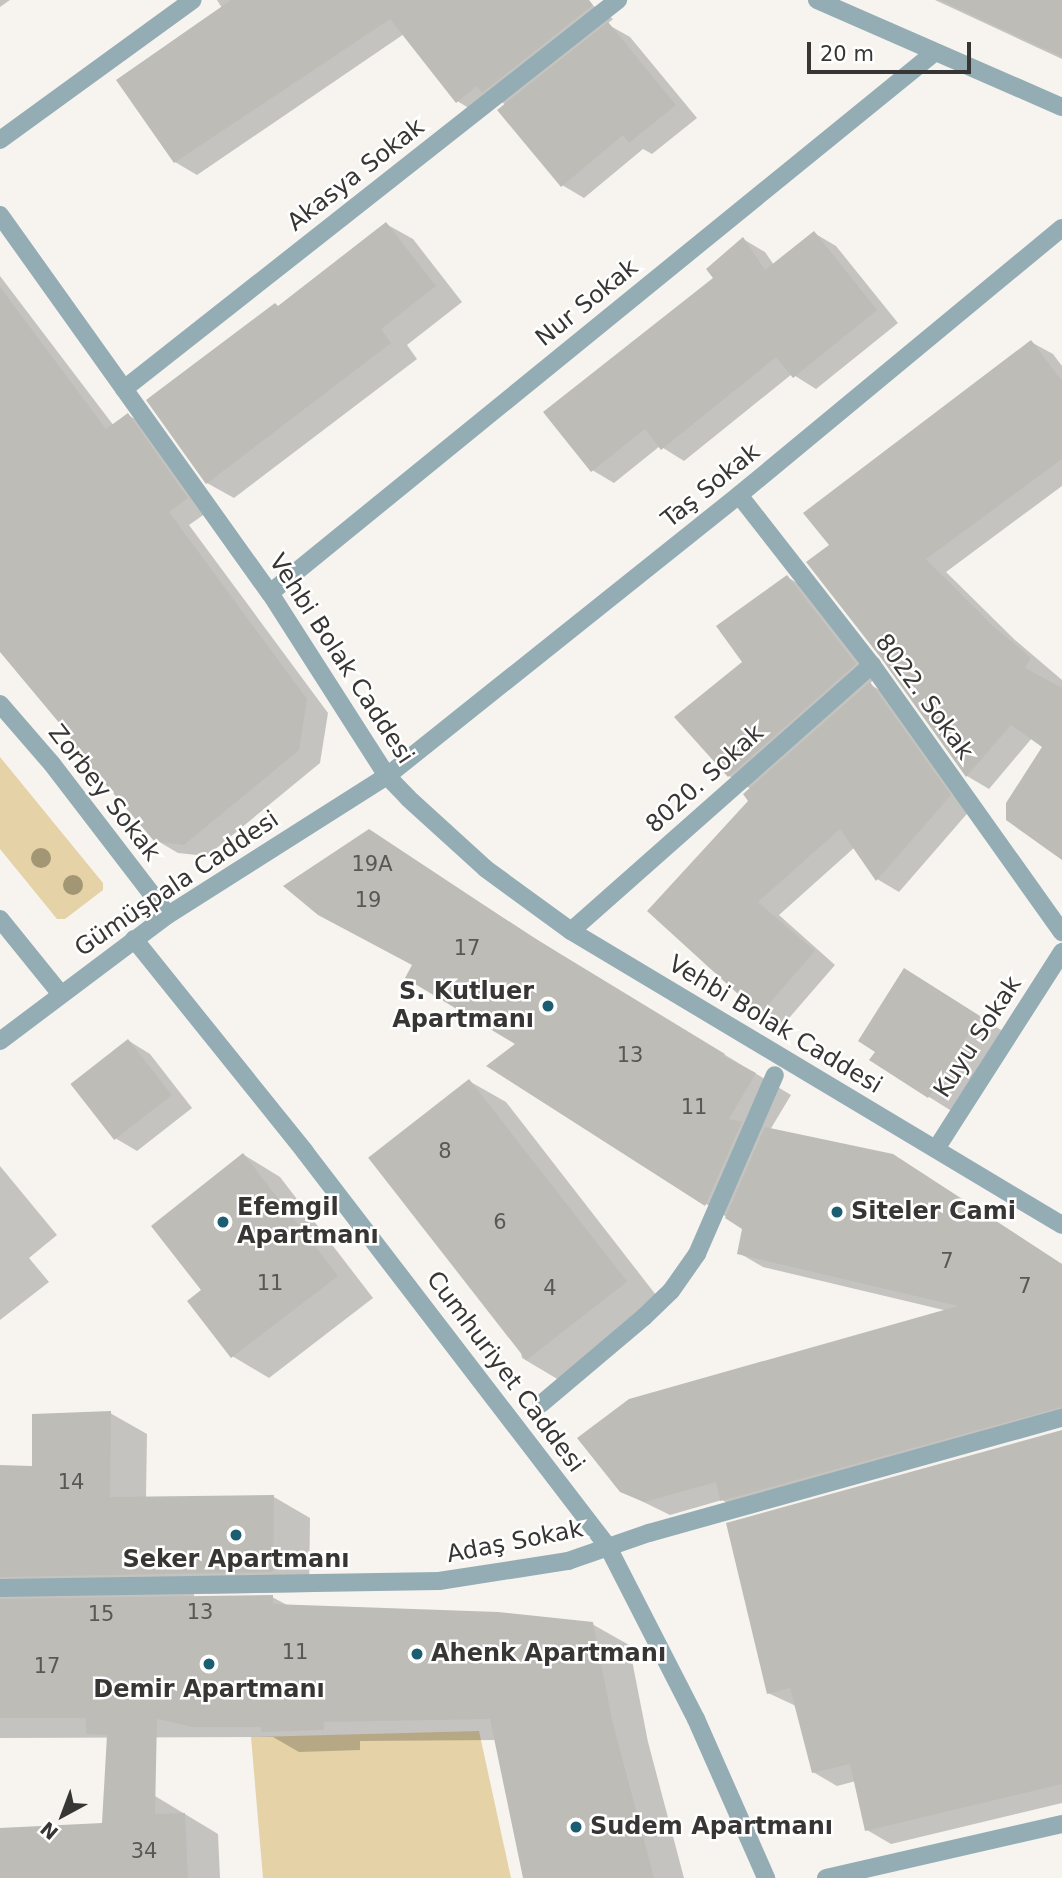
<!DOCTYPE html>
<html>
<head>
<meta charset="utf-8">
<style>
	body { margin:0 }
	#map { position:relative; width:1062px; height:1878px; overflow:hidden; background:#f7f4ef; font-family:"DejaVu Sans",sans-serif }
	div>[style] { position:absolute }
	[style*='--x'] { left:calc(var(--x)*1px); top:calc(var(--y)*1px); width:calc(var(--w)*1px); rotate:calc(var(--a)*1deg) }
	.green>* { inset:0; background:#e5d2a7 }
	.shadow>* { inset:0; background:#0003; transform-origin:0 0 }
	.building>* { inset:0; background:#bebcb7; transform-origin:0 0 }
	.pedestrian>* { height:18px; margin:-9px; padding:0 9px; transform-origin:9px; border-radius:9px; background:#94adb5 }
	.minor>* { height:18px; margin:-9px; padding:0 9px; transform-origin:9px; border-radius:9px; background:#94adb5 }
	.trees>* { width:20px; height:20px; margin:-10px; border-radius:50%; background:#a39674 }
	.dots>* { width:19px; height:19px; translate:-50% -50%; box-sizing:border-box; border:4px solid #fff; border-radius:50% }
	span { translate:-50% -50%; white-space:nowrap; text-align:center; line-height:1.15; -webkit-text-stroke:5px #fff; paint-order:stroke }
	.number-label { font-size:21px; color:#595855 }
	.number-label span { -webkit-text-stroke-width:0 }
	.street-label { font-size:24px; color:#373634 }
	.poi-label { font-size:24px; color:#373634; font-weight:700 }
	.right { translate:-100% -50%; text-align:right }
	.left { translate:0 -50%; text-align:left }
	.north { position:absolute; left:28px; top:1780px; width:70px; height:70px; -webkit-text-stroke:5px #fff; paint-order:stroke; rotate:221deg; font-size:19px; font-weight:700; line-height:28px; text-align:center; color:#373634 }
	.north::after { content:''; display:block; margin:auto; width:24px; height:32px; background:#373634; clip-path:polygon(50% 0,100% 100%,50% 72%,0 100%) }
	.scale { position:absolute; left:807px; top:42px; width:164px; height:32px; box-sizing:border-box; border:4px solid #373634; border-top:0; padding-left:9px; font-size:21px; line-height:24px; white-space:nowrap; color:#373634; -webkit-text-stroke:5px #fff; paint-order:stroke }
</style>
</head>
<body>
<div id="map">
	<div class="green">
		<div style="clip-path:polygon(0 757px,103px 883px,103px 890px,65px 919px,57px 919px,0 849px)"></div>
		<div style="clip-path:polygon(479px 1731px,511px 1878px,263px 1878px,251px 1737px)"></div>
	</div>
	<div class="shadow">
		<div style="clip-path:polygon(0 0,10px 0,0 7px)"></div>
		<div style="clip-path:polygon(217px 0,585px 0,613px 19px,607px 24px,630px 37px,697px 118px,652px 154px,643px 149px,584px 198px,562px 185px,506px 105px,497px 99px,479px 114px,457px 101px,404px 34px,197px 175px,175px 162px,222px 8px)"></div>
		<div style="clip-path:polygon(935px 0,1062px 0,1062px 59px)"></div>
		<div style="clip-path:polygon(386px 224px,413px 239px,462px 302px,407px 345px,417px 359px,234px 498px,207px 483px,280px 307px)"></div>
		<div style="clip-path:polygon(814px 233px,836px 246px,898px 323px,816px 389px,792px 374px,684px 461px,660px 446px,614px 483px,592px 470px,743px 239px,765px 252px,774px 265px)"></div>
		<div style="clip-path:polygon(0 276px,114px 426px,128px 415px,150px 428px,209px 511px,189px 525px,328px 713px,320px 763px,207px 856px,178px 853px,156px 840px,0 649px)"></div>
		<div style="clip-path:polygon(1031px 342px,1053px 354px,1062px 366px,1062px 486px,946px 572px,1015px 640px,1062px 680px,1062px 857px,1044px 747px,1032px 738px,989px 789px,967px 776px,882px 657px,831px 546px)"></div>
		<div style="clip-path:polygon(787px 577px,809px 590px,877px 677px,869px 684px,892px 697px,972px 808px,899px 892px,877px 879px,855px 847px,779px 915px,835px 965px,783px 1025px,761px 1013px,649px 911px,751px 801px,751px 789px,729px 776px,745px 663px)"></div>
		<div style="clip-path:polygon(369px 831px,567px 959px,791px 1095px,770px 1130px,1062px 1264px,1062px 1426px,746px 1514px,722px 1500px,670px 1515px,621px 1491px,948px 1311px,763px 1267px,739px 1253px,744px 1228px,489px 1066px,519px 1044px,414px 966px)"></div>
		<div style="left:926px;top:983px;width:89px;height:95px;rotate:32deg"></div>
		<div style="clip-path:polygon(129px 1041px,150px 1054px,192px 1108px,137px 1151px,115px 1138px)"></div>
		<div style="clip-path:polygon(469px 1081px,506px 1102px,663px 1304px,559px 1380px,522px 1358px)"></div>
		<div style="clip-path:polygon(244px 1155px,280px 1177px,373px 1298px,269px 1378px,232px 1356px,204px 1290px)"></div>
		<div style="clip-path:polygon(0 1166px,57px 1235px,29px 1258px,49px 1282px,0 1320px)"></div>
		<div style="clip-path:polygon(110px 1413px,147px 1434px,146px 1498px,274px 1497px,310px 1518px,309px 1592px,194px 1594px,194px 1597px,272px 1597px,289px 1606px,592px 1624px,629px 1645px,648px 1742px,684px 1878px,525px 1878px,496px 1740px,360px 1741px,360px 1750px,299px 1752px,273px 1737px,0 1738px,0 1467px,34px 1468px)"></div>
		<div style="clip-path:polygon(1062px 1432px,1062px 1803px,891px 1844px,867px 1830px,856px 1781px,837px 1786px,813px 1772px,796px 1706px,768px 1693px)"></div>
		<div style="clip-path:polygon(155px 1796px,218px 1834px,220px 1878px,0 1878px,0 1829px,103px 1825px)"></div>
	</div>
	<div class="building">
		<div style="clip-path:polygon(231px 0,589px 0,593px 5px,482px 93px,477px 86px,456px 103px,390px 19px,174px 163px,116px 80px)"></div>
		<div style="clip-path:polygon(940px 0,1062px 0,1062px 57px)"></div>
		<div style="clip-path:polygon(608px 22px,676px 105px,629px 143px,623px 135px,561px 187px,497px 110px)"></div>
		<div style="clip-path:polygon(386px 222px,436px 286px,381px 329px,391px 343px,206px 484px,146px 400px,275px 303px,278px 306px)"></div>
		<div style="clip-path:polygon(814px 231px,877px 310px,793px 378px,776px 357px,661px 450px,645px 429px,591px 472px,543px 412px,713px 278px,706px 269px,743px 237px,765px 270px)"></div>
		<div style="clip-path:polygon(0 287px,106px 429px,128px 413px,188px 498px,169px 512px,307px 699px,299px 750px,184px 845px,154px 841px,68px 740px,71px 737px,0 652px)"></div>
		<div style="clip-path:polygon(1031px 340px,1062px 381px,1062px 459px,926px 559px,993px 626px,1031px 658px,1025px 668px,1062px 688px,1062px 860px,1006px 820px,1006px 803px,1042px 747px,1011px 725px,966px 777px,881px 658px,806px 562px,829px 545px,803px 513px)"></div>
		<div style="clip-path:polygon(787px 575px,856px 664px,728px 777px,674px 717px,742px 662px,716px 626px)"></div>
		<div style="clip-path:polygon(870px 682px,951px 795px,876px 881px,840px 829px,758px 902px,815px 951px,760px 1014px,647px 911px,748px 801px,743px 794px)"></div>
		<div style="clip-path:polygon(369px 829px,531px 936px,725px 1054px,723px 1056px,756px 1073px,729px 1119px,742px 1122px,705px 1206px,486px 1066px,515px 1044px,405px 978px,412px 965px,318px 915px,283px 886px)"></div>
		<div style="clip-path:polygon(904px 968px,980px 1016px,928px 1098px,869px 1060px,875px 1052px,858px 1041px)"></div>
		<div style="left:128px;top:1039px;width:71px;height:73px;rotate:52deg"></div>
		<div style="left:469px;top:1079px;width:257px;height:128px;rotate:52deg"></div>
		<div style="clip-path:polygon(765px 1127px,893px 1154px,1062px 1264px,1062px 1407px,720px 1501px,716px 1482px,644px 1502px,620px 1492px,577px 1438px,629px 1399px,958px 1306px,737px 1254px,742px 1229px,725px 1218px)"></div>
		<div style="clip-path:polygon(243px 1153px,338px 1276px,231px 1358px,187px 1301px,201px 1290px,151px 1226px)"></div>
		<div style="clip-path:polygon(111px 1411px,110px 1497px,274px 1495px,273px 1572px,0 1577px,0 1465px,32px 1466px,32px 1414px)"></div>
		<div style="clip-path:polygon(1062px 1430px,1062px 1784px,865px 1831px,850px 1764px,812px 1773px,790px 1688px,767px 1694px,726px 1523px)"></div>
		<div style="clip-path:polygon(273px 1595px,273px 1604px,498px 1612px,593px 1622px,612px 1720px,654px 1878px,523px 1878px,490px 1719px,324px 1722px,324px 1730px,261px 1732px,261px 1727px,193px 1727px,157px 1719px,155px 1814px,185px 1813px,188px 1878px,0 1878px,0 1828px,102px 1823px,107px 1735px,86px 1734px,86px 1718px,0 1718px,0 1599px)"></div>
	</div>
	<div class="pedestrian">
		<div style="--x:541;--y:1404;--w:135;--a:-40.2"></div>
		<div style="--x:644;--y:1317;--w:37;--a:-44"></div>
		<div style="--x:671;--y:1291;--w:45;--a:-54.9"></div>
		<div style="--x:697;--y:1254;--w:195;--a:-66.5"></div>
	</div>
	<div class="minor">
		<div style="--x:817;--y:0;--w:267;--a:23.6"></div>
		<div style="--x:0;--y:140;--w:238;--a:-36"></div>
		<div style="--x:0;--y:215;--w:465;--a:54.5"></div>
		<div style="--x:270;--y:593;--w:217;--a:57.4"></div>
		<div style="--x:387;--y:776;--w:30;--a:46"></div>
		<div style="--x:408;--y:798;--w:105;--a:42.3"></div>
		<div style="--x:486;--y:869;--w:105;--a:36.1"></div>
		<div style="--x:571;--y:931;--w:572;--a:30.91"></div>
		<div style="--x:124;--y:389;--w:629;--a:-38.22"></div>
		<div style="--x:739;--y:495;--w:216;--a:52"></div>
		<div style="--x:872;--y:665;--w:328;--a:54.6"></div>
		<div style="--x:270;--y:593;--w:857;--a:-39.13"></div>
		<div style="--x:0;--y:704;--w:79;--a:49.1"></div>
		<div style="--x:52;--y:764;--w:190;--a:52.5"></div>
		<div style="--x:0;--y:919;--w:95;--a:51"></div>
		<div style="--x:571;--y:931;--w:402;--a:-41.5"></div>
		<div style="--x:134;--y:939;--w:273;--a:51.2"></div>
		<div style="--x:305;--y:1152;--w:498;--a:52.5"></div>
		<div style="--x:608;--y:1547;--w:193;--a:62.9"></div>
		<div style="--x:696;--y:1719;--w:174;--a:66.2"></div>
		<div style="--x:0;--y:1041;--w:210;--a:-36.9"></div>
		<div style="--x:168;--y:915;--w:259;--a:-32.4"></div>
		<div style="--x:387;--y:776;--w:450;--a:-38.6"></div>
		<div style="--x:739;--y:495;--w:419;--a:-39.6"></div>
		<div style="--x:936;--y:1149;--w:234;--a:-57.4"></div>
		<div style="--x:0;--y:1588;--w:439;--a:-0.9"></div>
		<div style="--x:439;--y:1581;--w:131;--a:-8.8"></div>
		<div style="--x:568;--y:1561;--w:86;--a:-19.1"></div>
		<div style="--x:649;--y:1533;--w:429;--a:-15.6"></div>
		<div style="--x:826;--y:1878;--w:242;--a:-12.9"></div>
	</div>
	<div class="trees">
		<div style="left:41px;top:858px"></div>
		<div style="left:73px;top:885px"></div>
	</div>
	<div class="dots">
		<div style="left:548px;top:1006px;background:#1b5e72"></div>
		<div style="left:837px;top:1212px;background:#1b5e72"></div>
		<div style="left:223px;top:1222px;background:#1b5e72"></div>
		<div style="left:236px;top:1535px;background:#1b5e72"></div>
		<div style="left:417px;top:1654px;background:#1b5e72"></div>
		<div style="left:209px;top:1664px;background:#1b5e72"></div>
		<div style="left:576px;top:1827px;background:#1b5e72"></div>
	</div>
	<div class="number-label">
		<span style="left:372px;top:864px">19A</span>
		<span style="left:368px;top:900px">19</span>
		<span style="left:467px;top:948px">17</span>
		<span style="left:630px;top:1055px">13</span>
		<span style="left:694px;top:1107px">11</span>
		<span style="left:445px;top:1151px">8</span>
		<span style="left:500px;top:1222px">6</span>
		<span style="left:947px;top:1261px">7</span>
		<span style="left:270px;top:1283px">11</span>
		<span style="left:1025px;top:1286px">7</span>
		<span style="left:550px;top:1288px">4</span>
		<span style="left:71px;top:1482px">14</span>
		<span style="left:200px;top:1612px">13</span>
		<span style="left:101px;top:1614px">15</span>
		<span style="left:295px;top:1652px">11</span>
		<span style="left:47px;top:1666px">17</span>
		<span style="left:144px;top:1851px">34</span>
	</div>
	<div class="street-label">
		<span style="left:356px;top:175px;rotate:-38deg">Akasya Sokak</span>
		<span style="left:587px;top:303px;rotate:-39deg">Nur Sokak</span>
		<span style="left:711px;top:486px;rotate:-39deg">Taş Sokak</span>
		<span style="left:341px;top:659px;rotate:57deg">Vehbi Bolak Caddesi</span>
		<span style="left:924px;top:697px;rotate:54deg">8022. Sokak</span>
		<span style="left:705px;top:779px;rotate:-42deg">8020. Sokak</span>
		<span style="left:104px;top:793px;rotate:52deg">Zorbey Sokak</span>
		<span style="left:177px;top:884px;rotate:-34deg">Gümüşpala Caddesi</span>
		<span style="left:775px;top:1025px;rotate:31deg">Vehbi Bolak Caddesi</span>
		<span style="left:978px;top:1037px;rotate:-57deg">Kuyu Sokak</span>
		<span style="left:505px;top:1372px;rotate:53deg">Cumhuriyet Caddesi</span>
		<span style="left:515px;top:1542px;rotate:-11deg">Adaş Sokak</span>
	</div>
	<div class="poi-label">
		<span class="right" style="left:534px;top:1006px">S. Kutluer<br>Apartmanı</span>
		<span class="left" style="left:237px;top:1222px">Efemgil<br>Apartmanı</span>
		<span class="left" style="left:851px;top:1212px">Siteler Cami</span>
		<span style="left:236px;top:1560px">Seker Apartmanı</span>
		<span class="left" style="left:431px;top:1654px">Ahenk Apartmanı</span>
		<span style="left:209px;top:1690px">Demir Apartmanı</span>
		<span class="left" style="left:590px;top:1827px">Sudem Apartmanı</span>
	</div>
	<div class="north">N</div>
	<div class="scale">20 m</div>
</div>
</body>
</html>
